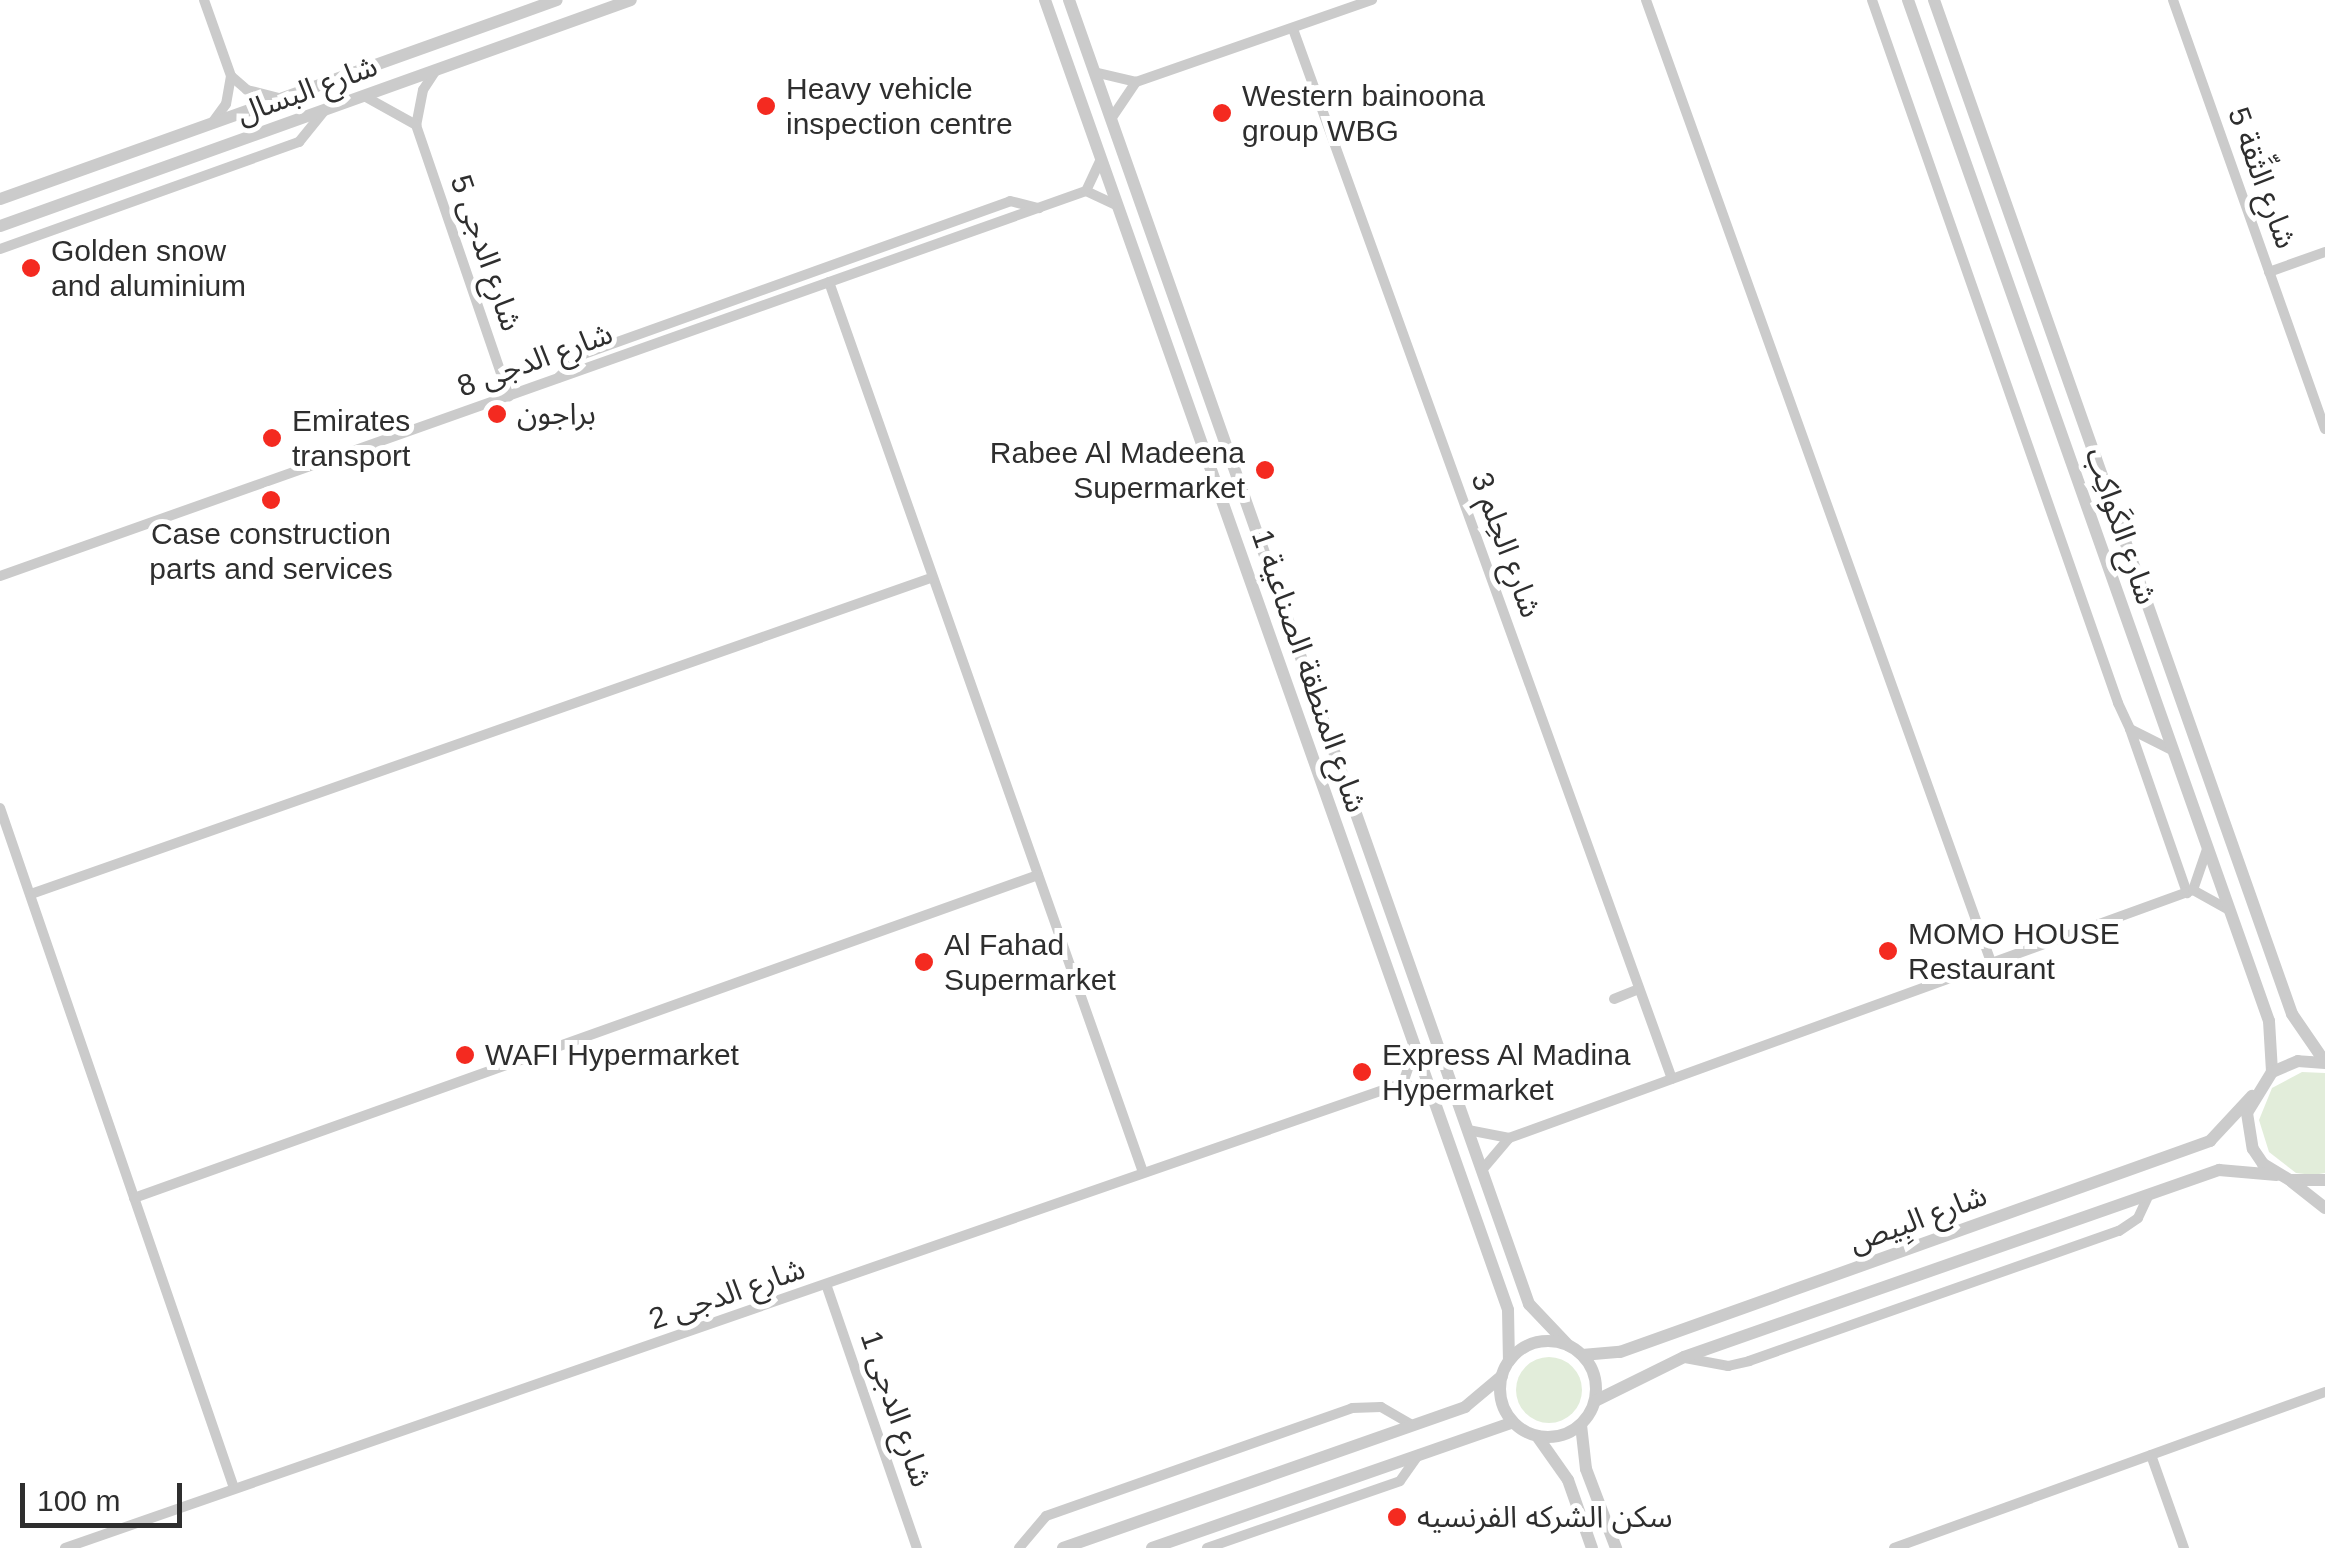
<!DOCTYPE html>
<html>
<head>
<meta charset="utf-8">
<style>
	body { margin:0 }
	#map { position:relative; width:2325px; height:1548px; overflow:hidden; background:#fff; font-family:Arial,"Noto Sans Arabic",sans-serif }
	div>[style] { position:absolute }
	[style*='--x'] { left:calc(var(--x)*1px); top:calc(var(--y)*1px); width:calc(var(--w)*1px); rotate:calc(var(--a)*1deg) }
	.green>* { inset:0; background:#e2edda }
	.round { border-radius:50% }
	.minor>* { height:10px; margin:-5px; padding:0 5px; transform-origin:5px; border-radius:5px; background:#cbcbcb }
	.tertiary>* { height:12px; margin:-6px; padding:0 6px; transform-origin:6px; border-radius:6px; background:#cbcbcb }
	.tertiary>.ring { margin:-6px; padding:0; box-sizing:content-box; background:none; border:12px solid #cbcbcb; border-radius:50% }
	.dots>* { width:28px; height:28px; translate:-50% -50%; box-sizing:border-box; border:5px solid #fff; border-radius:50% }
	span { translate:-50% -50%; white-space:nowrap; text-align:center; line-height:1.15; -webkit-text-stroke:10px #fff; paint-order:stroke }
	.poi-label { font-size:30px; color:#2e2e2e }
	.left { translate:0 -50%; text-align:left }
	.right { translate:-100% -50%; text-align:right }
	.street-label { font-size:30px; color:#2e2e2e }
	.scale { position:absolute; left:20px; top:1483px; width:162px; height:45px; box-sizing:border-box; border:5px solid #2e2e2e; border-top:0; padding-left:12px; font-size:30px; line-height:35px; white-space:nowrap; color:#2e2e2e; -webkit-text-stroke:8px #fff; paint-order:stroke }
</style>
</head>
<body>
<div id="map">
	<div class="green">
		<div style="clip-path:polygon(2302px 1072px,2325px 1073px,2325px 1173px,2313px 1175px,2296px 1173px,2269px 1152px,2259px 1120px,2272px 1088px)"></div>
		<div class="round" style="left:1516px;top:1357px;width:66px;height:66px"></div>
	</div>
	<div class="minor">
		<div style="--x:204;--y:0;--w:81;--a:70.4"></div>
		<div style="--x:231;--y:76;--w:28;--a:100"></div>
		<div style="--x:226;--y:104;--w:22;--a:126"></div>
		<div style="--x:1646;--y:0;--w:1025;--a:70.27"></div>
		<div style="--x:1872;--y:0;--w:745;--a:70.71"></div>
		<div style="--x:2118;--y:703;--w:29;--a:65"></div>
		<div style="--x:2130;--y:729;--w:49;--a:26.6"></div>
		<div style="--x:2173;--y:0;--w:455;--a:70.5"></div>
		<div style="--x:1293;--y:29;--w:1116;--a:70.15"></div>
		<div style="--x:436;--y:70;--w:24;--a:123"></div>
		<div style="--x:423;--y:90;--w:36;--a:101"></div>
		<div style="--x:416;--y:125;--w:287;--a:71.1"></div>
		<div style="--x:1094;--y:72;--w:43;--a:13.4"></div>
		<div style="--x:1136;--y:82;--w:250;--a:-19.2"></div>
		<div style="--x:231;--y:76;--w:21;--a:41"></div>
		<div style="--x:247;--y:90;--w:33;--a:14"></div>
		<div style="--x:364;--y:96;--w:60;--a:29.1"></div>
		<div style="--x:1111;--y:119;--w:45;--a:-56"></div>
		<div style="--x:1086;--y:191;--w:33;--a:25"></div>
		<div style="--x:0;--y:249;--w:318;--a:-19.7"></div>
		<div style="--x:299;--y:142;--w:41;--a:-50.9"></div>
		<div style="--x:2269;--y:272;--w:59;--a:-19.7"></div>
		<div style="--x:829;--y:282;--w:944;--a:70.57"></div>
		<div style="--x:558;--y:378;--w:33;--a:-45"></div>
		<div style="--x:581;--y:355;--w:456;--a:-19.7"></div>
		<div style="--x:1010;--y:201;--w:30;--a:14"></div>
		<div style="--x:0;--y:576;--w:1152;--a:-19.52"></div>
		<div style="--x:1086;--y:191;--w:35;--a:-65"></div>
		<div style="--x:2130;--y:729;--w:174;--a:70.8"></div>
		<div style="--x:0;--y:808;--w:719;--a:71.01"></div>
		<div style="--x:2193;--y:890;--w:43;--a:-71.1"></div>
		<div style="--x:31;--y:894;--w:954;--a:-19.35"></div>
		<div style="--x:1614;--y:999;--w:27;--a:-22"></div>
		<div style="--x:1403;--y:1083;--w:34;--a:-71"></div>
		<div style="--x:1468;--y:1130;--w:42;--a:11"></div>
		<div style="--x:1482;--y:1170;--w:42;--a:-49.8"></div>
		<div style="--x:1509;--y:1138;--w:728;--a:-19.93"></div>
		<div style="--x:2193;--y:890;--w:41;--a:29.1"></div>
		<div style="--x:134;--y:1198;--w:960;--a:-19.66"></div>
		<div style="--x:827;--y:1287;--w:276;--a:71"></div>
		<div style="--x:1685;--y:1358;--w:44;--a:10.5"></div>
		<div style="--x:1728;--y:1366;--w:22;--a:-13"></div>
		<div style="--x:1749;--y:1361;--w:392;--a:-19.4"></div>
		<div style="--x:2119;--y:1231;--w:23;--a:-34"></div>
		<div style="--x:2138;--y:1218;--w:26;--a:-65"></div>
		<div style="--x:2151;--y:1455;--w:99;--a:70.5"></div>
		<div style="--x:65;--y:1548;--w:1416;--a:-19.16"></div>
		<div style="--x:1403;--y:1083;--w:31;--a:22"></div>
		<div style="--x:1019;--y:1548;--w:42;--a:-49.8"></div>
		<div style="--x:1046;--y:1516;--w:324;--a:-19.4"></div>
		<div style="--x:1352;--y:1408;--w:29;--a:-2"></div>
		<div style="--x:1381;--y:1407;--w:34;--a:30"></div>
		<div style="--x:1207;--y:1548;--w:204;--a:-19.1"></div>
		<div style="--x:1400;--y:1481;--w:32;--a:-55"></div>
		<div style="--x:1894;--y:1548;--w:458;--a:-19.9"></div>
	</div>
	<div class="tertiary">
		<div style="--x:1045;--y:0;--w:1389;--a:70.53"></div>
		<div style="--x:1508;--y:1310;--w:51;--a:88.9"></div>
		<div style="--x:1069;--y:0;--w:1383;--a:70.57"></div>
		<div style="--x:1529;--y:1304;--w:57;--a:46.4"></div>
		<div style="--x:1908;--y:0;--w:1083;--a:70.53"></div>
		<div style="--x:2269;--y:1021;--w:51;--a:86.6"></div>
		<div style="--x:1934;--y:0;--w:1075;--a:70.55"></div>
		<div style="--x:2292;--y:1014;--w:58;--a:55.5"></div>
		<div style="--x:0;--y:199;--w:591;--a:-19.66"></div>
		<div style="--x:0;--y:226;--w:670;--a:-19.71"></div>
		<div style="--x:2325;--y:1063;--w:27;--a:-176"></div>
		<div style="--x:2298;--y:1061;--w:28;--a:157"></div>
		<div style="--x:2272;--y:1072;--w:48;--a:121.4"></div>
		<div style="--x:2247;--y:1113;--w:36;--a:81"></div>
		<div style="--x:2253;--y:1149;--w:18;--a:56"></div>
		<div style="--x:2263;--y:1164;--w:31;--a:31"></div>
		<div style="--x:2290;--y:1180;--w:35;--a:0"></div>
		<div style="--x:2292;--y:1182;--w:42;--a:38.2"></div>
		<div class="ring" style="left:1500px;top:1341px;width:84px;height:84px"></div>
		<div style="--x:1582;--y:1355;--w:38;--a:-5"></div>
		<div style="--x:1620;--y:1352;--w:627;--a:-19.68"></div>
		<div style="--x:2210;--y:1141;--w:62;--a:-47"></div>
		<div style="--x:1595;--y:1401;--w:99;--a:-26.3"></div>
		<div style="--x:1684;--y:1357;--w:567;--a:-19.27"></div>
		<div style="--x:2219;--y:1170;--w:58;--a:4.9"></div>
		<div style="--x:1581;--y:1425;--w:44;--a:83.5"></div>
		<div style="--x:1586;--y:1469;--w:85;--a:69.2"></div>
		<div style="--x:1537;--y:1436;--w:54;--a:54.8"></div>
		<div style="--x:1568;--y:1480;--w:72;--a:70.6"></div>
		<div style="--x:1063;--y:1548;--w:426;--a:-19.3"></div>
		<div style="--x:1465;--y:1407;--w:48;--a:-40"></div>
		<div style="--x:1152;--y:1548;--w:382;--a:-19.2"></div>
	</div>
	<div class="dots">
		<div style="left:766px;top:106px;background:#f42a20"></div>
		<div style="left:1222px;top:113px;background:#f42a20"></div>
		<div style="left:31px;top:268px;background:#f42a20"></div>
		<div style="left:497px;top:414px;background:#f42a20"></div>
		<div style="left:272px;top:438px;background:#f42a20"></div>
		<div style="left:1265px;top:470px;background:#f42a20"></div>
		<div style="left:271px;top:500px;background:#f42a20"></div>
		<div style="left:1888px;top:951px;background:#f42a20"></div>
		<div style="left:924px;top:962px;background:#f42a20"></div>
		<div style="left:465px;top:1055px;background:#f42a20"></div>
		<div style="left:1362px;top:1072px;background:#f42a20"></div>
		<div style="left:1397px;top:1517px;background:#f42a20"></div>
	</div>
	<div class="poi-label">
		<span class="left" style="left:786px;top:106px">Heavy vehicle<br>inspection centre</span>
		<span class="left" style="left:1242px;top:113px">Western bainoona<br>group WBG</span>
		<span class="left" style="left:51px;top:268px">Golden snow<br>and aluminium</span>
		<span class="left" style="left:517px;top:414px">براجون</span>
		<span class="left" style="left:292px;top:438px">Emirates<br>transport</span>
		<span class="right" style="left:1245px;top:470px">Rabee Al Madeena<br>Supermarket</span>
		<span style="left:271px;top:551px">Case construction<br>parts and services</span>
		<span class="left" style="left:1908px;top:951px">MOMO HOUSE<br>Restaurant</span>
		<span class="left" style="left:944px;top:962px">Al Fahad<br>Supermarket</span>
		<span class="left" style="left:485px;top:1055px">WAFI Hypermarket</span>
		<span class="left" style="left:1382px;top:1072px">Express Al Madina<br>Hypermarket</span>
		<span class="left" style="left:1417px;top:1517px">سكن الشركه الفرنسيه</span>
	</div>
	<div class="street-label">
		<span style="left:307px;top:90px;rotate:-20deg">شارع البسال</span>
		<span style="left:2262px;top:178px;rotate:70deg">شارع الثِّقة 5</span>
		<span style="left:486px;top:253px;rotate:71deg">شارع الدجى 5</span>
		<span style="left:535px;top:360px;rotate:-20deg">شارع الدجى 8</span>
		<span style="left:2121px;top:526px;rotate:71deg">شارع الكَواكِب</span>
		<span style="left:1506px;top:545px;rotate:70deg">شارع الحِلم 3</span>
		<span style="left:1309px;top:671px;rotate:71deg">شارع المنطقة الصناعية 1</span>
		<span style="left:1918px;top:1219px;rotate:-20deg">شارع البِيص</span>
		<span style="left:727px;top:1294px;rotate:-19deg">شارع الدجى 2</span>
		<span style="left:896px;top:1409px;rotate:71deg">شارع الدجى 1</span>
	</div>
	<div class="scale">100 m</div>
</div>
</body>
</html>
